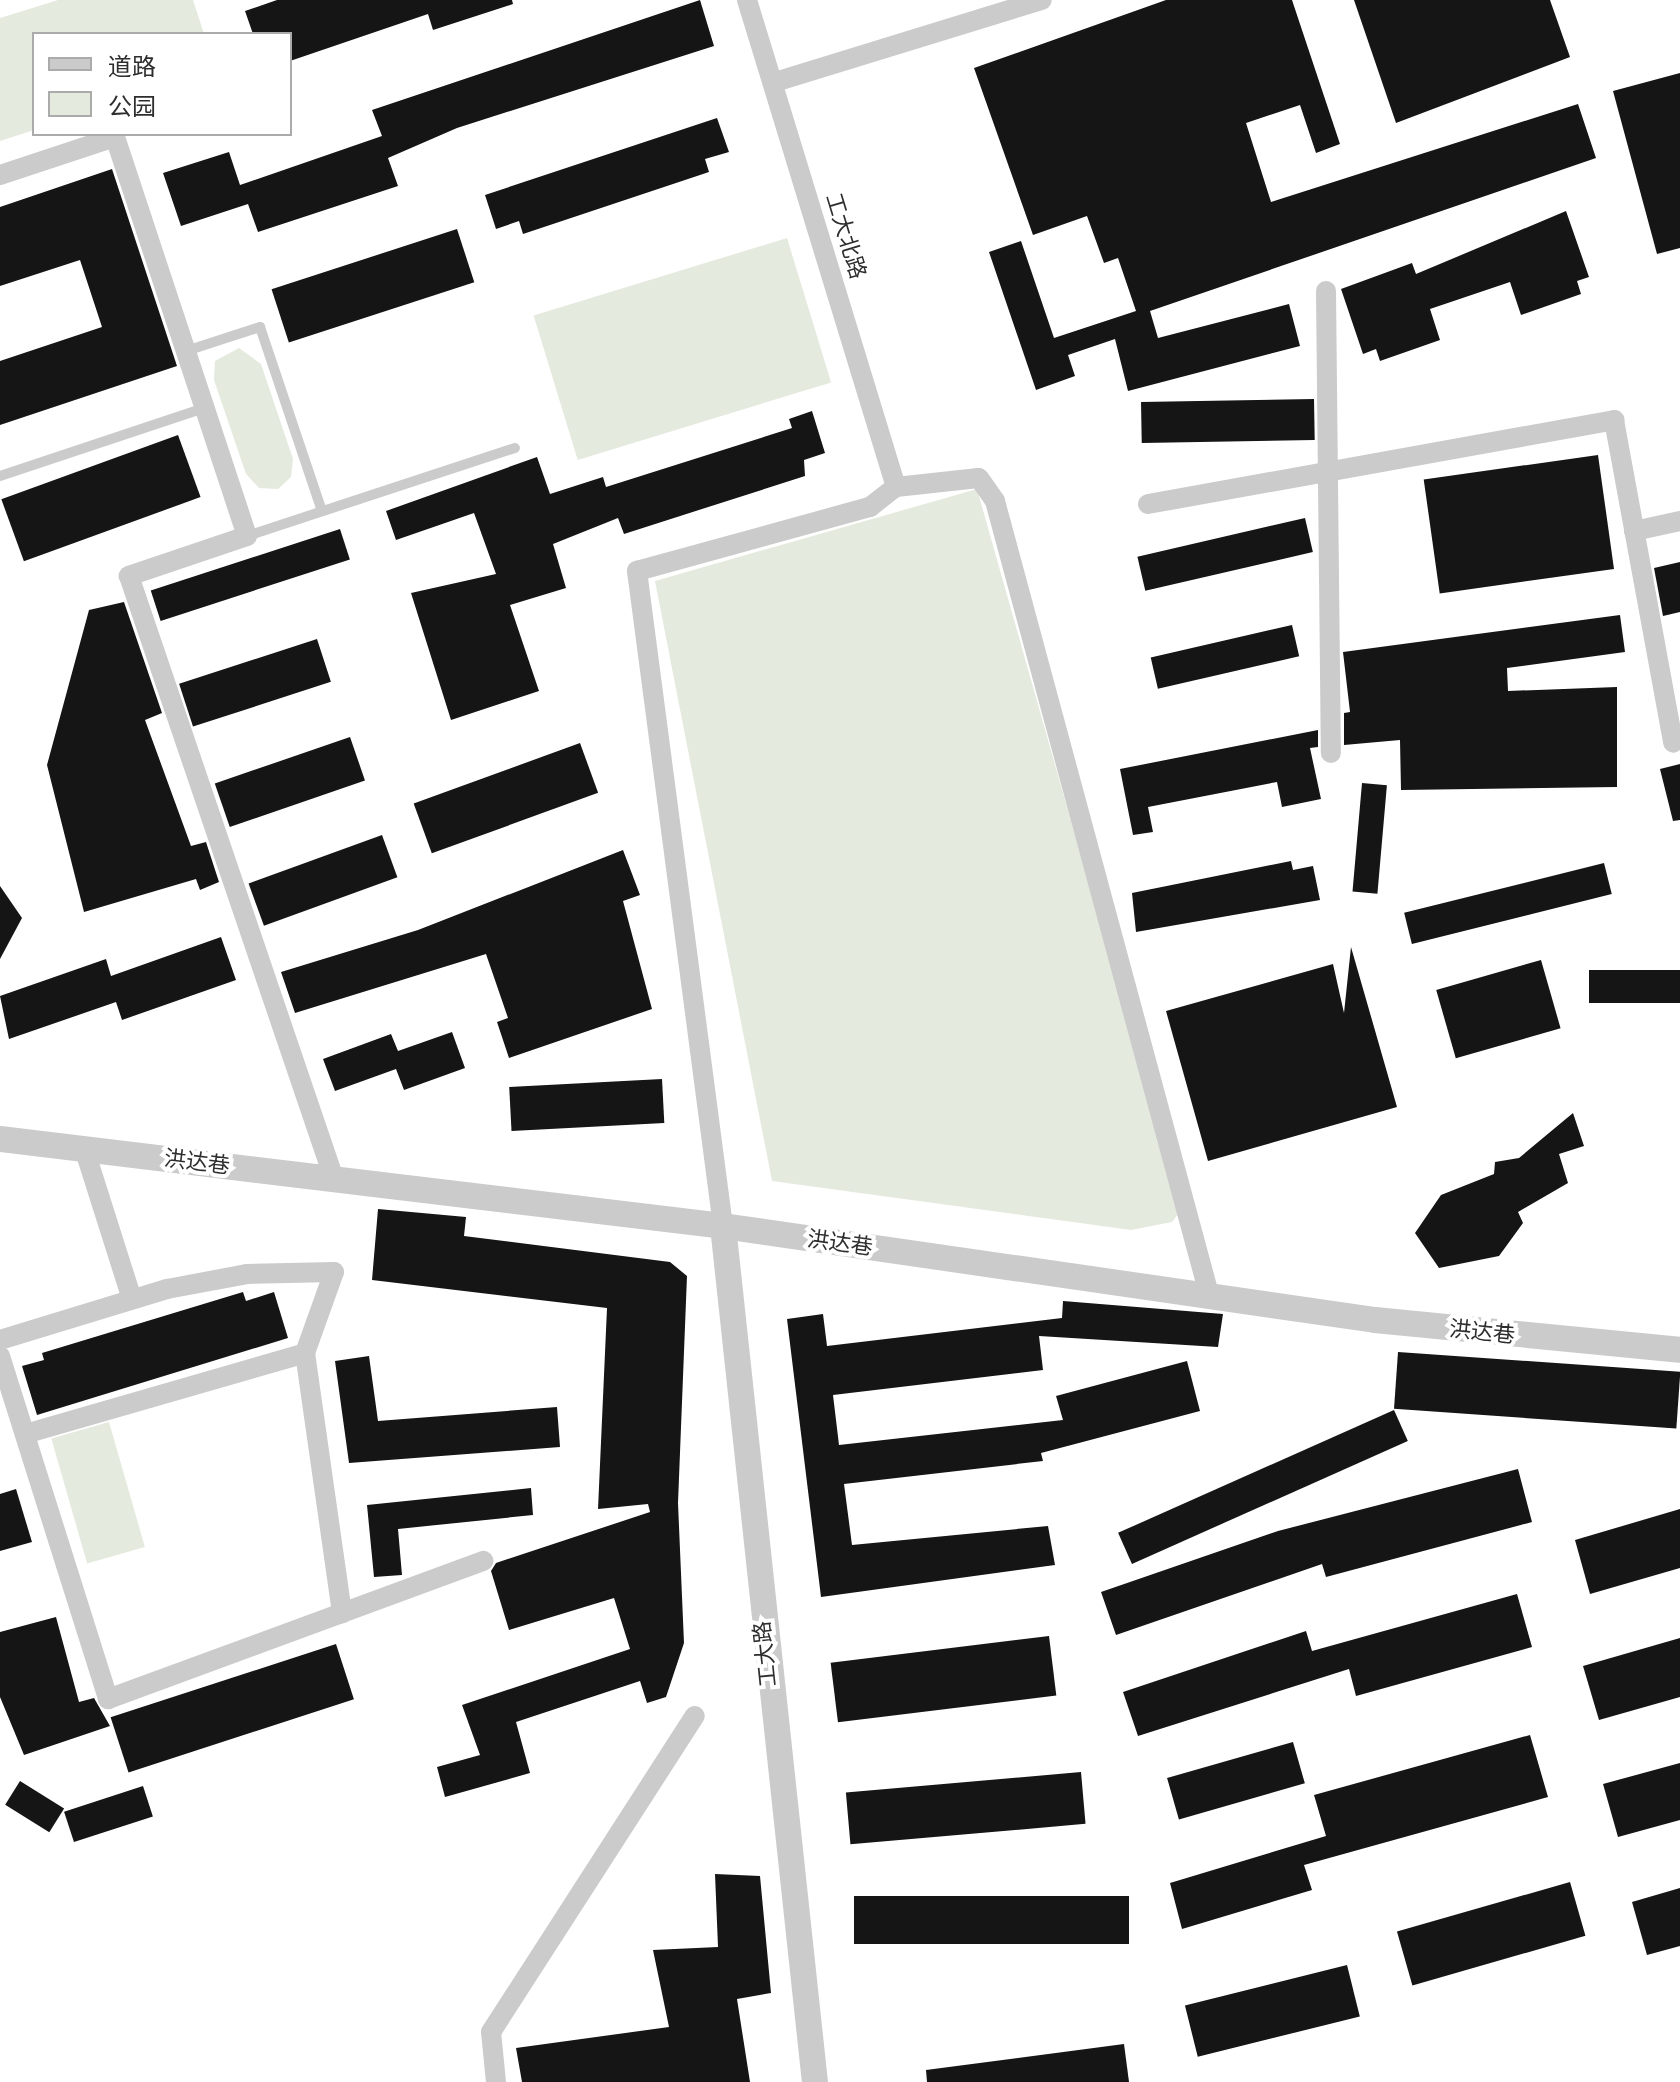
<!DOCTYPE html>
<html>
<head>
<meta charset="utf-8">
<style>
	body { margin:0 }
	#map { position:relative; width:1680px; height:2082px; overflow:hidden; background:#fff; font-family:"PT Sans","Noto Sans SC",sans-serif }
	div>[style] { position:absolute }
	[style*='--x'] { left:calc(var(--x)*1px); top:calc(var(--y)*1px); width:calc(var(--w)*1px); rotate:calc(var(--a)*1deg) }
	.green>* { inset:0; background:#e4eade; transform-origin:0 0 }
	.building>* { inset:0; background:#151515; transform-origin:0 0 }
	.service>* { height:10px; margin:-5px; padding:0 5px; transform-origin:5px; border-radius:5px; background:#cbcbcb }
	.minor>* { height:20px; margin:-10px; padding:0 10px; transform-origin:10px; border-radius:10px; background:#cbcbcb }
	.tertiary>* { height:26px; margin:-13px; padding:0 13px; transform-origin:13px; border-radius:13px; background:#cbcbcb }
	span { translate:-50% -50%; white-space:nowrap; text-align:center; line-height:1.15; -webkit-text-stroke:8px #fff; paint-order:stroke }
	.street-label { font-size:22px; color:#2e2e2e }
	.legend { position:absolute; left:32px; top:32px; width:260px; height:104px; box-sizing:border-box; background:#fff; border:2px solid #ababab; margin:0; padding:10px 14px; list-style:none; font-size:24px; color:#2e2e2e }
	.legend li { display:flex; align-items:center; gap:16px; height:40px }
	.legend b { width:40px; border:2px solid #ababab }
</style>
</head>
<body>
<div id="map">
	<div class="green">
		<div style="clip-path:polygon(58px 0,193px 0,204px 34px,34px 34px,34px 130px,0 141px,0 18px)"></div>
		<div style="left:787px;top:238px;width:151px;height:265px;rotate:73deg"></div>
		<div style="clip-path:polygon(239px 348px,261px 364px,293px 459px,291px 477px,278px 489px,259px 488px,246px 474px,214px 380px,215px 361px)"></div>
		<div style="clip-path:polygon(977px 489px,1181px 1210px,1172px 1222px,1131px 1230px,772px 1181px,655px 581px)"></div>
		<div style="left:109px;top:1422px;width:130px;height:60px;rotate:74deg"></div>
	</div>
	<div class="building">
		<div style="clip-path:polygon(277px 0,512px 0,513px 4px,433px 30px,428px 14px,290px 61px,290px 34px,253px 34px,245px 11px)"></div>
		<div style="clip-path:polygon(700px 0,714px 46px,457px 128px,388px 158px,398px 186px,258px 232px,248px 204px,181px 226px,163px 173px,229px 152px,240px 185px,382px 136px,372px 110px)"></div>
		<div style="clip-path:polygon(1166px 0,1292px 0,1340px 144px,1316px 153px,1300px 105px,1246px 123px,1271px 202px,1578px 104px,1596px 158px,1150px 311px,1158px 338px,1289px 304px,1300px 346px,1128px 391px,1115px 339px,1068px 355px,1075px 376px,1036px 390px,989px 252px,1021px 241px,1054px 338px,1136px 311px,1118px 258px,1104px 263px,1087px 216px,1033px 235px,974px 68px)"></div>
		<div style="clip-path:polygon(1354px 0,1550px 0,1570px 57px,1396px 123px)"></div>
		<div style="clip-path:polygon(1680px 73px,1680px 248px,1657px 254px,1613px 91px)"></div>
		<div style="clip-path:polygon(717px 118px,729px 152px,705px 159px,709px 172px,523px 234px,519px 221px,496px 229px,485px 195px)"></div>
		<div style="clip-path:polygon(112px 169px,177px 366px,0 425px,0 361px,102px 327px,80px 260px,0 286px,0 207px)"></div>
		<div style="clip-path:polygon(1566px 211px,1589px 277px,1577px 281px,1581px 294px,1521px 315px,1510px 282px,1430px 309px,1440px 340px,1380px 361px,1376px 349px,1363px 354px,1341px 289px,1412px 263px,1416px 274px)"></div>
		<div style="left:457px;top:229px;width:56px;height:195px;rotate:72deg"></div>
		<div style="left:1314px;top:399px;width:41px;height:173px;rotate:89deg"></div>
		<div style="clip-path:polygon(812px 411px,825px 453px,804px 460px,805px 476px,624px 534px,618px 518px,553px 544px,566px 588px,510px 605px,539px 691px,451px 720px,411px 593px,496px 574px,474px 513px,396px 540px,386px 511px,537px 457px,550px 494px,603px 477px,606px 487px,792px 428px,789px 419px)"></div>
		<div style="left:178px;top:435px;width:66px;height:188px;rotate:70deg"></div>
		<div style="left:1598px;top:455px;width:115px;height:176px;rotate:82deg"></div>
		<div style="left:1305px;top:518px;width:35px;height:172px;rotate:77deg"></div>
		<div style="left:340px;top:529px;width:32px;height:199px;rotate:72deg"></div>
		<div style="clip-path:polygon(1680px 562px,1680px 612px,1663px 616px,1654px 568px)"></div>
		<div style="clip-path:polygon(124px 602px,162px 713px,145px 720px,191px 846px,206px 842px,219px 882px,200px 890px,196px 879px,84px 912px,47px 765px,89px 610px)"></div>
		<div style="clip-path:polygon(1620px 615px,1625px 652px,1507px 668px,1508px 691px,1617px 687px,1617px 787px,1401px 790px,1400px 740px,1344px 745px,1344px 713px,1350px 712px,1343px 652px)"></div>
		<div style="left:1292px;top:625px;width:32px;height:145px;rotate:77deg"></div>
		<div style="left:317px;top:639px;width:45px;height:145px;rotate:72deg"></div>
		<div style="clip-path:polygon(1318px 730px,1318px 747px,1310px 748px,1321px 799px,1282px 807px,1277px 782px,1148px 807px,1153px 832px,1133px 835px,1120px 769px)"></div>
		<div style="left:350px;top:737px;width:46px;height:143px;rotate:71deg"></div>
		<div style="left:580px;top:743px;width:53px;height:177px;rotate:70deg"></div>
		<div style="clip-path:polygon(1680px 764px,1680px 820px,1673px 821px,1660px 769px)"></div>
		<div style="left:1362px;top:783px;width:25px;height:109px;rotate:5deg"></div>
		<div style="left:382px;top:835px;width:45px;height:142px;rotate:70deg"></div>
		<div style="clip-path:polygon(623px 850px,640px 895px,623px 901px,652px 1009px,509px 1058px,497px 1022px,508px 1018px,486px 954px,295px 1013px,281px 972px,418px 930px)"></div>
		<div style="clip-path:polygon(1291px 861px,1293px 870px,1313px 866px,1320px 900px,1136px 932px,1132px 893px)"></div>
		<div style="left:1604px;top:863px;width:32px;height:206px;rotate:76deg"></div>
		<div style="clip-path:polygon(0 886px,22px 918px,0 959px)"></div>
		<div style="clip-path:polygon(221px 937px,236px 980px,122px 1020px,116px 1002px,9px 1039px,0 996px,106px 959px,111px 976px)"></div>
		<div style="clip-path:polygon(1351px 947px,1397px 1107px,1208px 1161px,1166px 1011px,1333px 964px,1344px 1013px)"></div>
		<div style="left:1541px;top:960px;width:71px;height:109px;rotate:74deg"></div>
		<div style="left:1680px;top:970px;width:33px;height:91px;rotate:90deg"></div>
		<div style="clip-path:polygon(452px 1032px,465px 1068px,404px 1090px,396px 1069px,335px 1091px,323px 1059px,391px 1034px,398px 1051px)"></div>
		<div style="left:662px;top:1079px;width:44px;height:153px;rotate:87deg"></div>
		<div style="clip-path:polygon(1573px 1113px,1584px 1146px,1559px 1154px,1568px 1183px,1518px 1212px,1523px 1223px,1499px 1256px,1439px 1268px,1415px 1233px,1441px 1195px,1494px 1174px,1495px 1162px,1519px 1158px)"></div>
		<div style="clip-path:polygon(378px 1209px,466px 1217px,464px 1236px,670px 1262px,687px 1276px,678px 1503px,684px 1643px,666px 1697px,647px 1703px,640px 1681px,516px 1722px,530px 1773px,445px 1797px,437px 1767px,480px 1755px,462px 1705px,630px 1649px,614px 1598px,509px 1630px,491px 1571px,496px 1563px,650px 1512px,648px 1504px,598px 1509px,607px 1308px,372px 1280px)"></div>
		<div style="clip-path:polygon(243px 1292px,246px 1301px,274px 1292px,288px 1338px,37px 1415px,22px 1366px,44px 1360px,42px 1353px)"></div>
		<div style="clip-path:polygon(1063px 1301px,1223px 1314px,1218px 1347px,1039px 1336px,1043px 1370px,833px 1395px,839px 1445px,1063px 1420px,1056px 1396px,1187px 1361px,1200px 1411px,1041px 1453px,1043px 1461px,844px 1484px,852px 1545px,1048px 1526px,1055px 1565px,821px 1597px,787px 1319px,823px 1314px,827px 1346px,1062px 1318px)"></div>
		<div style="left:1398px;top:1352px;width:283px;height:57px;rotate:4deg"></div>
		<div style="clip-path:polygon(369px 1356px,378px 1421px,557px 1407px,560px 1447px,349px 1463px,335px 1361px)"></div>
		<div style="left:1394px;top:1410px;width:34px;height:302px;rotate:66deg"></div>
		<div style="clip-path:polygon(1518px 1469px,1532px 1522px,1326px 1577px,1322px 1564px,1116px 1635px,1101px 1592px,1278px 1531px)"></div>
		<div style="clip-path:polygon(531px 1488px,533px 1515px,398px 1529px,402px 1575px,374px 1577px,367px 1505px)"></div>
		<div style="clip-path:polygon(16px 1489px,32px 1542px,0 1551px,0 1494px)"></div>
		<div style="clip-path:polygon(1680px 1509px,1680px 1568px,1590px 1594px,1575px 1540px)"></div>
		<div style="clip-path:polygon(1517px 1594px,1532px 1647px,1356px 1696px,1349px 1669px,1138px 1736px,1123px 1692px,1306px 1631px,1312px 1651px)"></div>
		<div style="clip-path:polygon(56px 1617px,79px 1702px,94px 1698px,110px 1726px,24px 1755px,0 1697px,0 1632px)"></div>
		<div style="left:1049px;top:1636px;width:60px;height:220px;rotate:83deg"></div>
		<div style="clip-path:polygon(1680px 1638px,1680px 1697px,1599px 1720px,1583px 1666px)"></div>
		<div style="left:336px;top:1644px;width:58px;height:237px;rotate:72deg"></div>
		<div style="clip-path:polygon(1530px 1735px,1548px 1797px,1304px 1865px,1312px 1890px,1182px 1929px,1170px 1883px,1326px 1836px,1314px 1795px)"></div>
		<div style="left:1293px;top:1742px;width:43px;height:131px;rotate:74deg"></div>
		<div style="clip-path:polygon(1680px 1763px,1680px 1820px,1618px 1837px,1603px 1784px)"></div>
		<div style="left:1081px;top:1772px;width:52px;height:236px;rotate:85deg"></div>
		<div style="left:20px;top:1781px;width:52px;height:28px;rotate:32deg"></div>
		<div style="left:143px;top:1786px;width:32px;height:83px;rotate:72deg"></div>
		<div style="clip-path:polygon(715px 1874px,760px 1876px,771px 1993px,737px 1999px,750px 2082px,522px 2082px,516px 2048px,669px 2027px,653px 1950px,718px 1947px)"></div>
		<div style="left:1570px;top:1882px;width:56px;height:180px;rotate:74deg"></div>
		<div style="clip-path:polygon(1680px 1888px,1680px 1946px,1647px 1955px,1632px 1902px)"></div>
		<div style="left:1129px;top:1896px;width:48px;height:275px;rotate:90deg"></div>
		<div style="left:1347px;top:1965px;width:53px;height:167px;rotate:76deg"></div>
		<div style="clip-path:polygon(1124px 2044px,1129px 2082px,927px 2082px,926px 2070px)"></div>
	</div>
	<div class="service">
		<div style="--x:186;--y:351;--w:78;--a:-18"></div>
		<div style="--x:260;--y:327;--w:194;--a:71.4"></div>
		<div style="--x:0;--y:476;--w:216;--a:-18.4"></div>
		<div style="--x:247;--y:536;--w:282;--a:-18.2"></div>
	</div>
	<div class="minor">
		<div style="--x:747;--y:0;--w:509;--a:72.99"></div>
		<div style="--x:775;--y:82;--w:279;--a:-17.1"></div>
		<div style="--x:0;--y:175;--w:121;--a:-18.3"></div>
		<div style="--x:115;--y:137;--w:420;--a:71.7"></div>
		<div style="--x:247;--y:536;--w:125;--a:161.3"></div>
		<div style="--x:129;--y:576;--w:637;--a:71.22"></div>
		<div style="--x:1326;--y:291;--w:462;--a:89.4"></div>
		<div style="--x:896;--y:487;--w:83;--a:-6.2"></div>
		<div style="--x:979;--y:478;--w:28;--a:55"></div>
		<div style="--x:995;--y:501;--w:825;--a:74.9"></div>
		<div style="--x:1148;--y:504;--w:474;--a:-10.2"></div>
		<div style="--x:1614;--y:420;--w:328;--a:79.6"></div>
		<div style="--x:1634;--y:531;--w:47;--a:-12.3"></div>
		<div style="--x:84;--y:1148;--w:158;--a:72.4"></div>
		<div style="--x:723;--y:1226;--w:661;--a:-97.48"></div>
		<div style="--x:637;--y:571;--w:242;--a:-15.4"></div>
		<div style="--x:870;--y:507;--w:33;--a:-38"></div>
		<div style="--x:0;--y:1340;--w:175;--a:-17"></div>
		<div style="--x:167;--y:1289;--w:81;--a:-10.6"></div>
		<div style="--x:247;--y:1274;--w:87;--a:-1.3"></div>
		<div style="--x:334;--y:1272;--w:86;--a:109.7"></div>
		<div style="--x:305;--y:1353;--w:263;--a:81.9"></div>
		<div style="--x:0;--y:1356;--w:360;--a:72.5"></div>
		<div style="--x:108;--y:1699;--w:400;--a:-20.2"></div>
		<div style="--x:25;--y:1434;--w:291;--a:-16.1"></div>
		<div style="--x:496;--y:2082;--w:50;--a:-95.7"></div>
		<div style="--x:491;--y:2032;--w:376;--a:-57.2"></div>
	</div>
	<div class="tertiary">
		<div style="--x:0;--y:1139;--w:728;--a:6.86"></div>
		<div style="--x:723;--y:1226;--w:659;--a:8.2"></div>
		<div style="--x:1375;--y:1320;--w:306;--a:5.6"></div>
		<div style="--x:723;--y:1226;--w:861;--a:83.87"></div>
	</div>
	<div class="street-label">
		<span style="left:846px;top:236px;rotate:73deg">工大北路</span>
		<span style="left:197px;top:1162px;rotate:7deg">洪达巷</span>
		<span style="left:840px;top:1243px;rotate:8deg">洪达巷</span>
		<span style="left:1482px;top:1332px;rotate:6deg">洪达巷</span>
		<span style="left:765px;top:1654px;rotate:-96deg">工大路</span>
	</div>
	<ul class="legend">
	<li><b style="height:10px;background:#cbcbcb"></b>道路</li>
	<li><b style="height:22px;background:#e4eade"></b>公园</li>
	</ul>
</div>
</body>
</html>
